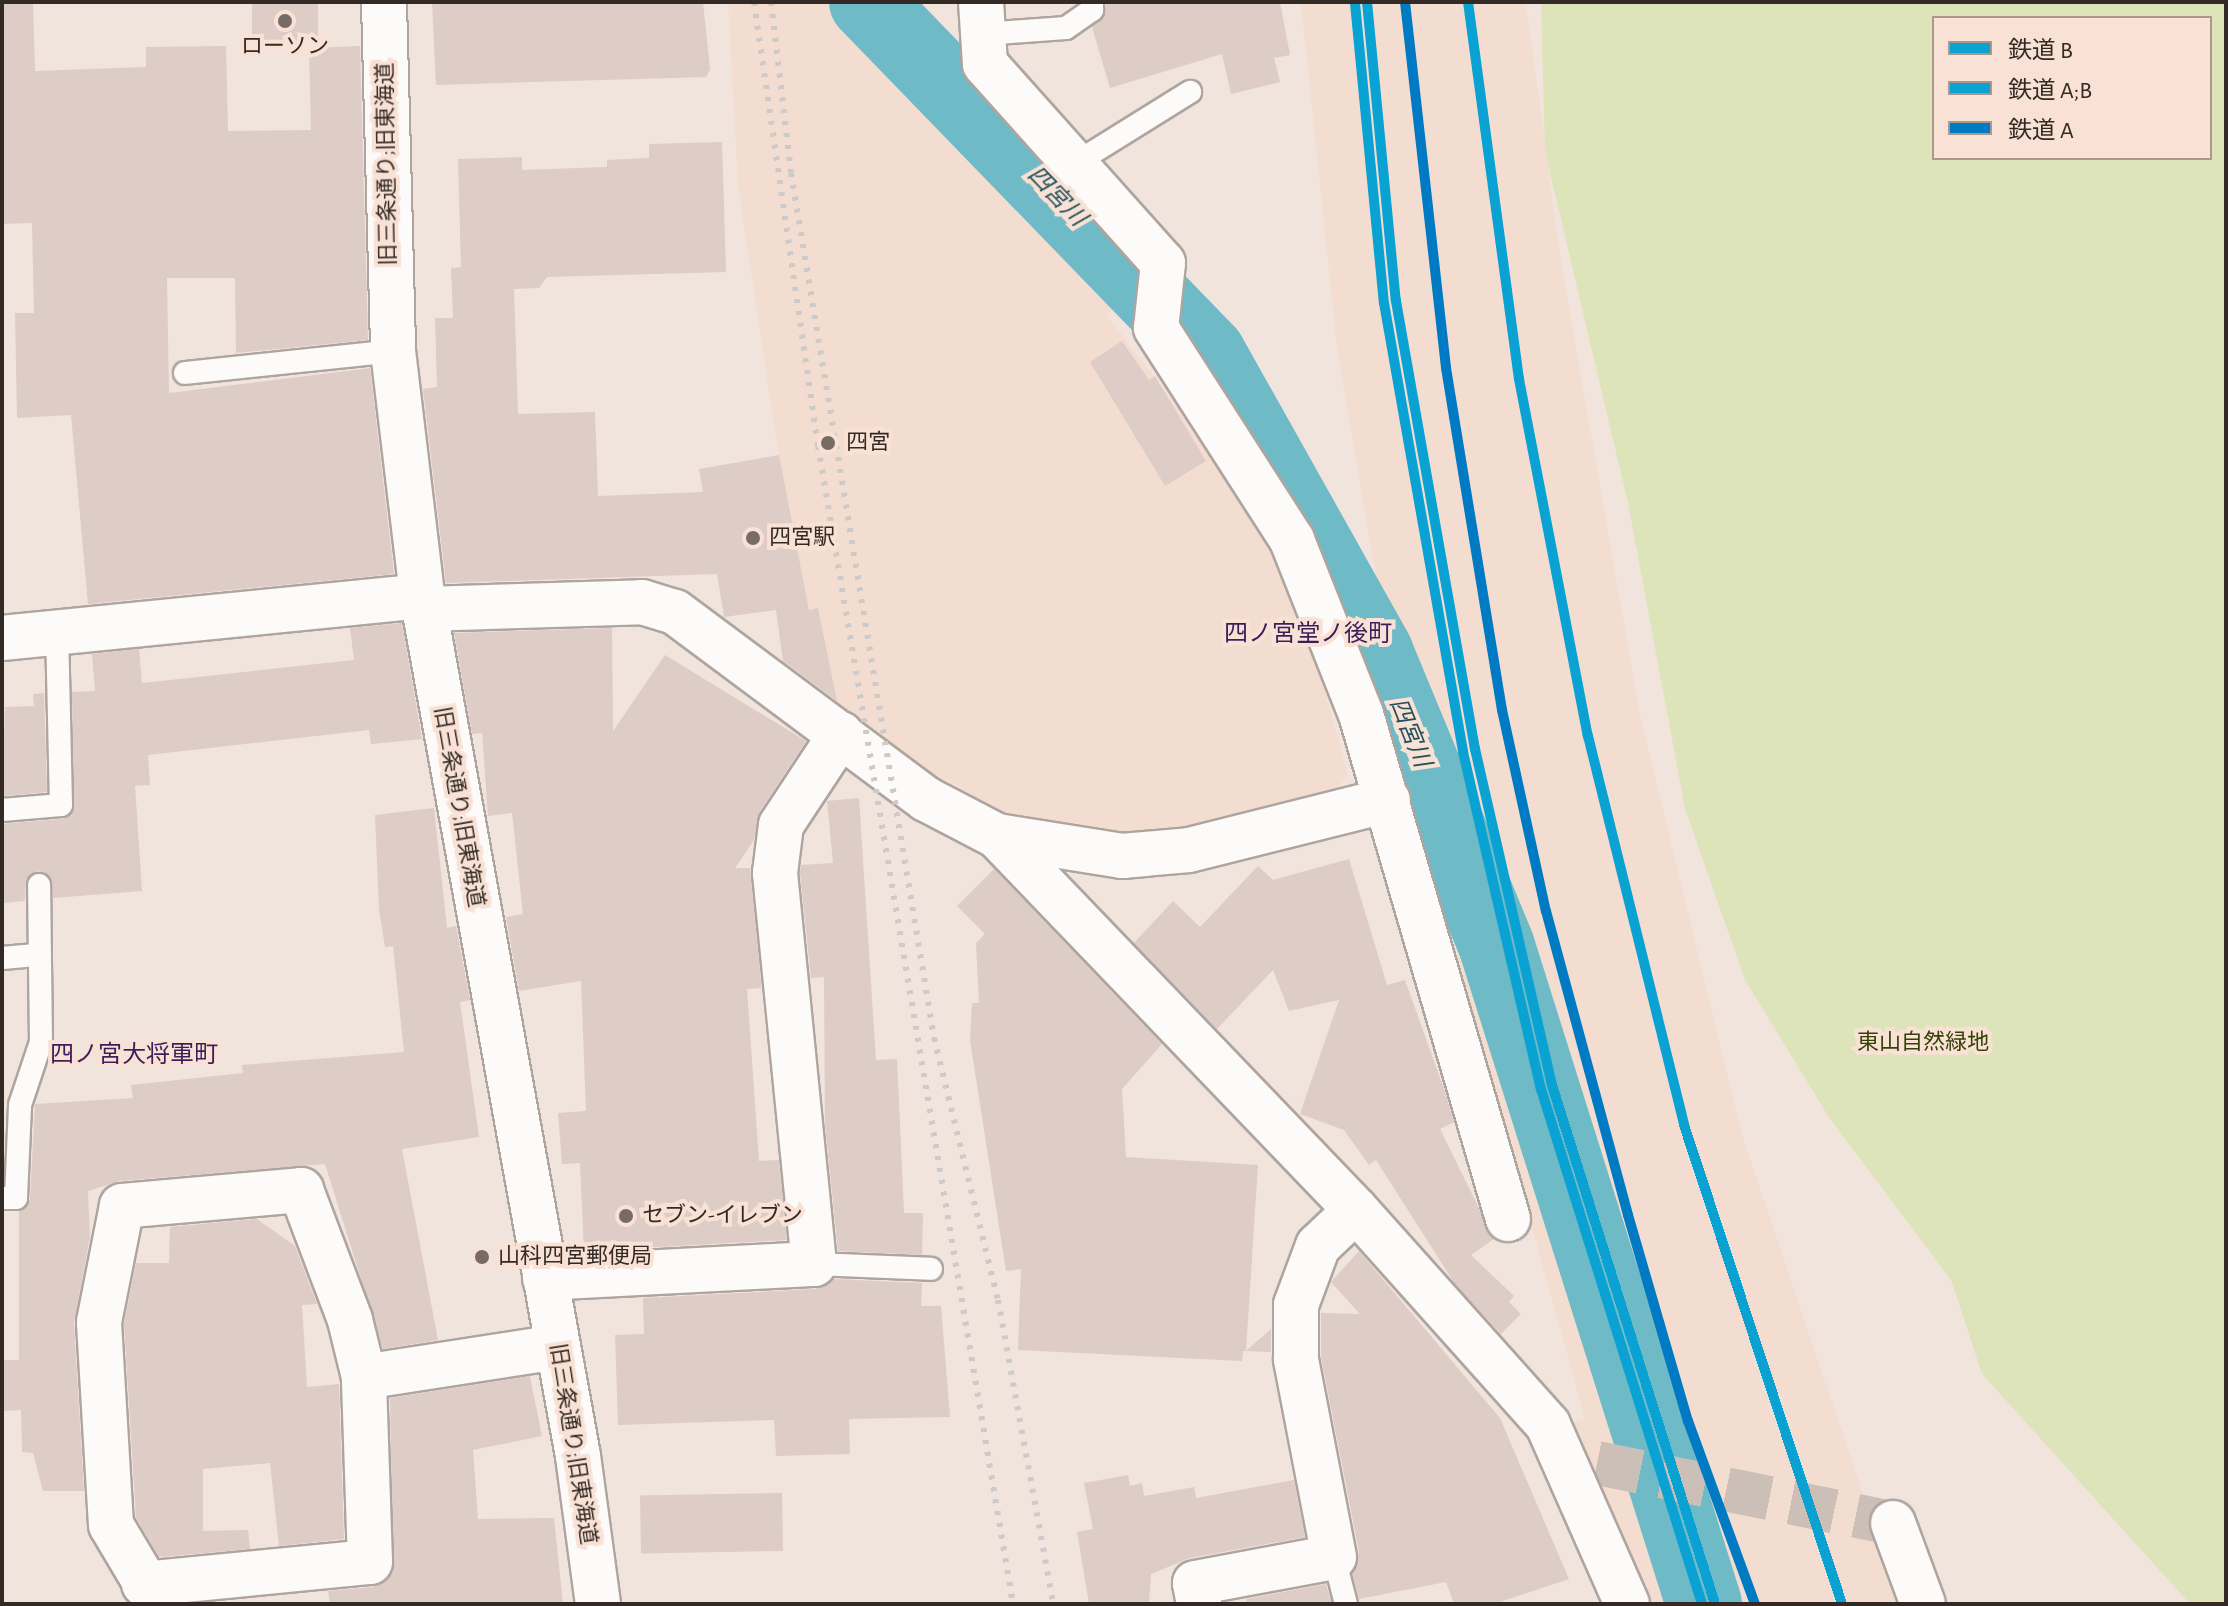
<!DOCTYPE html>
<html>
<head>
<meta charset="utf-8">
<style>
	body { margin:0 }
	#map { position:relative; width:2228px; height:1606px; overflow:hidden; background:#f1e4dd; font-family:"Alegreya Sans","Noto Sans JP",sans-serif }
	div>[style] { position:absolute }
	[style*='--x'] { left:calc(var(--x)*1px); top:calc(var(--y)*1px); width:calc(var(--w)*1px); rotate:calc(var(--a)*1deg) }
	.built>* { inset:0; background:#f3ddd0 }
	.green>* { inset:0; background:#dee4ba }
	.river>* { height:76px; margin:-38px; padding:0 38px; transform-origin:38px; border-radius:38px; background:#6fbac7 }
	.building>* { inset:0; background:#deccc6; transform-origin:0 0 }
	.minor-tunnel>* { height:44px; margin-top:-22px; transform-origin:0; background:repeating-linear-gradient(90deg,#cbbfb8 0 44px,transparent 0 66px) }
	.roads { filter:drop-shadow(2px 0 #afa59f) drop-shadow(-2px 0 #afa59f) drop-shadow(0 2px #afa59f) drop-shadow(0 -2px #afa59f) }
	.service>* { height:22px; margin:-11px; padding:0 11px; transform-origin:11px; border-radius:11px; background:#fdfbfa }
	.minor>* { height:44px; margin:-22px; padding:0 22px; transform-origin:22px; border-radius:22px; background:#fdfbfa }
	.rail>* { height:6px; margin-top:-3px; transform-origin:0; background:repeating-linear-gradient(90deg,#cecac9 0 4px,transparent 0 12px) }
	.rail-1>* { height:10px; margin:-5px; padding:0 5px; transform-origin:5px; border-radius:5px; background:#0aa1d3 }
	.rail-2>* { height:10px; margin:-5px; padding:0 5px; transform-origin:5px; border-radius:5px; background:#0aa1d3 }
	.rail-3>* { height:10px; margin:-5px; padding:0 5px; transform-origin:5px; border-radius:5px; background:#007ac2 }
	.dots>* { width:22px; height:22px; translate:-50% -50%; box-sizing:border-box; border:4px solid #f9e2d5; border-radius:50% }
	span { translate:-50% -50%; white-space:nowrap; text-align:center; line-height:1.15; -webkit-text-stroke:8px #f9e2d5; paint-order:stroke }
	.poi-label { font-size:22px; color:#332a25 }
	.left { translate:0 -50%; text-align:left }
	.street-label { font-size:22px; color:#332a25 }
	.park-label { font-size:22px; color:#344107 }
	.water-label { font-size:24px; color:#23525c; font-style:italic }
	.neighbourhood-label { font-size:24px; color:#3b1f58 }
	.frame { position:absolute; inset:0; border:4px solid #332a25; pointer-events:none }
	.legend { position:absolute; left:1932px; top:16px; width:280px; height:144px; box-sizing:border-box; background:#f9e2d5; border:2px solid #aa988f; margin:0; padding:10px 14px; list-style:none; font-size:24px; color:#332a25 }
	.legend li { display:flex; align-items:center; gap:16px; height:40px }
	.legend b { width:40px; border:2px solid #aa988f }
</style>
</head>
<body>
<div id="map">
	<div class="built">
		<div style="clip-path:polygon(728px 2px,835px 2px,1127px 297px,1107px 315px,1209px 449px,1274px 558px,1315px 656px,1348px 774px,1331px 798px,1132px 846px,1015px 822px,945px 778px,944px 793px,839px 714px,818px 609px,809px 610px,778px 451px,738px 185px)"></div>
		<div style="clip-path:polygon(1301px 2px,1526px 2px,1560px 256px,1640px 715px,1742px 1135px,1900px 1604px,1642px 1604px,1573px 1423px,1585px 1419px,1463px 977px,1377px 582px,1337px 349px)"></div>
	</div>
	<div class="green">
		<div style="clip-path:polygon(evenodd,1541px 2px,2226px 2px,2226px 1604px,2190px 1604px,1982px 1374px,1951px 1280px,1830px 1119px,1745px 980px,1685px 809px,1628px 503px,1545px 152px,1541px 2px,1934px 18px,2210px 18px,2210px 158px,1934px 158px,1934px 18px)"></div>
	</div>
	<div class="river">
		<div style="--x:867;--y:2;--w:490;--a:45.9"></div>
		<div style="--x:1208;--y:354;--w:342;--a:60.7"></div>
		<div style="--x:1375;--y:652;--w:319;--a:67.5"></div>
		<div style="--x:1497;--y:947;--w:689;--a:72.51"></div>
	</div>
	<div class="building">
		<div style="clip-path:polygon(2px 2px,33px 2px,35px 71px,146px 67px,146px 47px,226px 46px,228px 131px,311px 130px,309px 48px,360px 46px,368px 340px,236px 353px,235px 278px,167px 278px,169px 393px,370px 368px,394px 574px,88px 604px,71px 415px,17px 418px,15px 313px,34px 313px,32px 223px,2px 224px)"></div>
		<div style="left:252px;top:2px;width:66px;height:39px"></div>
		<div style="clip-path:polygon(432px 2px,703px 2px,710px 69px,706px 77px,436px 85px)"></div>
		<div style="clip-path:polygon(1106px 2px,1280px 2px,1290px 55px,1274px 58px,1280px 82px,1231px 94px,1222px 54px,1110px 88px,1092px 27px,1104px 17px)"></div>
		<div style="clip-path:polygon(722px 142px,726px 272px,547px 277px,539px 288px,514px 289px,518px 414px,595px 412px,598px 496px,703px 492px,699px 469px,779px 455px,809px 610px,818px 608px,837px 701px,783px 661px,776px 610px,724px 617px,717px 574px,446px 583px,423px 389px,437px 387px,435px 318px,453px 318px,451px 268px,461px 267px,458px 159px,522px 157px,522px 170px,607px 167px,607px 160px,649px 158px,649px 144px)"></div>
		<div style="clip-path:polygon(1122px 341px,1149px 380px,1155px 376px,1206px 461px,1165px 486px,1090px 362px)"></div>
		<div style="clip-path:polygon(402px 623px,422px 739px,371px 744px,369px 730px,148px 755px,150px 785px,135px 786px,142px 891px,53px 898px,51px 879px,38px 871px,26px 879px,25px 901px,2px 903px,2px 824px,62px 819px,74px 811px,72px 692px,95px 691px,92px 654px,139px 649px,142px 683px,354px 660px,350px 628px)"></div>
		<div style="clip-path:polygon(612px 628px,613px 731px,665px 655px,806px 741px,760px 811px,754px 840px,735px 868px,750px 868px,761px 981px,761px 988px,747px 989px,759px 1161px,779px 1160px,787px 1240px,584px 1251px,580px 1163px,562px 1164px,558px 1113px,586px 1111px,581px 981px,519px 991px,506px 917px,523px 914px,512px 813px,488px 816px,482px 733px,472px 734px,454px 633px)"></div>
		<div style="clip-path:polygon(44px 693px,47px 792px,2px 796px,5px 707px,34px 706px,33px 694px)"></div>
		<div style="clip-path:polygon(859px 798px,876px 1060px,897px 1059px,904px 1213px,923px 1213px,922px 1255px,838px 1251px,825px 1123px,824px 977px,811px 978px,800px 873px,801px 865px,833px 863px,827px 801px)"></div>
		<div style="clip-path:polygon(434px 808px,447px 928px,456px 926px,470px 1000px,460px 1002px,479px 1137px,402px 1149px,438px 1340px,383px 1349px,325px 1164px,120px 1181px,88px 1191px,90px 1237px,74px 1323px,84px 1491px,43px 1491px,33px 1453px,22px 1452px,21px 1410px,3px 1411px,2px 1390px,2px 1360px,19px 1360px,19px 1211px,30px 1199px,35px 1104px,133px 1098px,131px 1085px,243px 1073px,242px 1065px,404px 1052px,393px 946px,385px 947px,379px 909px,375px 815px)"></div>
		<div style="clip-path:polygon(1349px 859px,1387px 985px,1405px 980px,1444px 1089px,1454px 1122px,1440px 1129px,1494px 1239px,1471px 1255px,1514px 1296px,1509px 1302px,1521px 1314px,1501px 1334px,1455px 1284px,1376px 1160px,1369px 1165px,1344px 1130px,1300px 1114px,1339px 1000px,1289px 1011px,1273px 970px,1217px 1029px,1134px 943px,1173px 901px,1200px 927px,1258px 866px,1273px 880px)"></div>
		<div style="clip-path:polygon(994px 869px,1162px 1044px,1122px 1089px,1126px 1157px,1258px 1165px,1246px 1351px,1271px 1329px,1271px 1352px,1243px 1351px,1242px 1361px,1018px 1350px,1021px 1269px,1006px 1271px,970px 1040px,972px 1003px,979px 1003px,976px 943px,985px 934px,957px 906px)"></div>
		<div style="clip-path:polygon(257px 1219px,295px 1246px,317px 1304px,302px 1305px,307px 1387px,339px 1384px,344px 1539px,279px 1546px,270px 1463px,203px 1469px,203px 1531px,248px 1530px,250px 1549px,159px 1557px,136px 1517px,124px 1324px,136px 1263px,169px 1263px,170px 1227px)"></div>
		<div style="clip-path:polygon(1359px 1251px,1500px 1418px,1569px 1579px,1494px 1604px,1454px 1604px,1446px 1582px,1359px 1599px,1352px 1573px,1359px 1552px,1321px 1357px,1321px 1313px,1360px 1314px,1331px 1282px)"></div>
		<div style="clip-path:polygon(833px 1279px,922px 1283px,921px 1306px,941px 1306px,950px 1417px,849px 1419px,850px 1454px,776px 1456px,774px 1420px,618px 1425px,615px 1335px,644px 1334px,643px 1298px,815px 1289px)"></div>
		<div style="clip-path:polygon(530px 1376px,542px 1436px,473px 1450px,478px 1519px,554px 1518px,563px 1604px,330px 1604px,328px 1591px,373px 1587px,393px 1573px,390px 1398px)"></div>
		<div style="clip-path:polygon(1128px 1475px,1130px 1486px,1142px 1483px,1144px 1496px,1194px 1487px,1196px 1498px,1294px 1480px,1305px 1537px,1190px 1558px,1151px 1574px,1149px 1604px,1089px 1604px,1077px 1532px,1093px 1529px,1084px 1483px)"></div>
		<div style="left:782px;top:1493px;width:58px;height:142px;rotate:89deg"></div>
		<div style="clip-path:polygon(1326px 1584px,1332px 1604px,1247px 1604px,1246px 1599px)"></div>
	</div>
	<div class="minor-tunnel">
		<div style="--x:1597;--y:1463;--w:302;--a:11.5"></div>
	</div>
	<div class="roads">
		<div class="service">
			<div style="--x:983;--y:34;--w:83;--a:-4.1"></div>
			<div style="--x:1066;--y:28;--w:32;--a:-35"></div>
			<div style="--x:1092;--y:10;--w:8;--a:-90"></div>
			<div style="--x:1079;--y:161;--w:131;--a:-31.9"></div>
			<div style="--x:185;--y:373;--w:209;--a:-6"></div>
			<div style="--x:2;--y:810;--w:59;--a:-4.8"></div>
			<div style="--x:61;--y:805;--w:170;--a:-91.3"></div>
			<div style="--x:2;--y:958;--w:37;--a:-5"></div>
			<div style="--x:2;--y:1198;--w:14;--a:0"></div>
			<div style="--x:16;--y:1198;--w:93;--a:-87.5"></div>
			<div style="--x:20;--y:1105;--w:66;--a:-71.6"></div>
			<div style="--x:41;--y:1042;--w:157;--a:-90.7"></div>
			<div style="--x:814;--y:1264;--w:117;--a:2.4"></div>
			<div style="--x:1334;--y:1557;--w:49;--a:75.7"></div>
		</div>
		<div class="minor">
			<div style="--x:384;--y:2;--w:349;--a:88.5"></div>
			<div style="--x:393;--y:351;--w:247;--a:83.2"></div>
			<div style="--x:422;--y:596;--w:874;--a:79.72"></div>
			<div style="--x:578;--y:1456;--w:149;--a:82.3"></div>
			<div style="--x:981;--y:2;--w:62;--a:86.3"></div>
			<div style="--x:985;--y:64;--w:267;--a:48.2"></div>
			<div style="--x:1163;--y:263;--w:65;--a:96.1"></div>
			<div style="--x:1156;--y:328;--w:252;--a:57.3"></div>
			<div style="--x:1292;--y:540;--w:187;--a:68.4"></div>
			<div style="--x:1361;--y:714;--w:526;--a:73.77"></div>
			<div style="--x:424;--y:609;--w:218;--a:-1.8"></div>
			<div style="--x:642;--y:602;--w:34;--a:17"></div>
			<div style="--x:675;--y:612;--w:313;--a:36.7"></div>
			<div style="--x:926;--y:799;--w:80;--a:27.5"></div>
			<div style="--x:997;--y:836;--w:127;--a:9.1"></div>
			<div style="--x:1122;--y:856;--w:67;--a:-5.1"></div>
			<div style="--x:1189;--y:850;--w:205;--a:-14.1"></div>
			<div style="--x:2;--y:638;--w:422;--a:-5.7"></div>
			<div style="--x:997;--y:836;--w:518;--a:46.17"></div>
			<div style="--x:1356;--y:1210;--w:288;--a:48.2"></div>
			<div style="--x:1548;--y:1425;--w:196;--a:66.2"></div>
			<div style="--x:545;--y:1278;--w:269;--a:-3"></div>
			<div style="--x:814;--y:1264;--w:393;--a:-95.7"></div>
			<div style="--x:775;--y:873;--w:48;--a:-82.9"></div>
			<div style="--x:781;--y:825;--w:109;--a:-56.6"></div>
			<div style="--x:1893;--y:1523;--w:86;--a:69.7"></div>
			<div style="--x:144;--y:1584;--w:227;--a:-5.6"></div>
			<div style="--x:370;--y:1562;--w:185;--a:-91.9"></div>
			<div style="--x:158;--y:1604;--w:92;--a:-120.7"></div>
			<div style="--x:111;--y:1525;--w:203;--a:-93.4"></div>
			<div style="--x:99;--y:1322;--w:118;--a:-78.8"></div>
			<div style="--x:122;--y:1206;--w:180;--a:-5.1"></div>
			<div style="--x:301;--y:1190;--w:139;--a:69.3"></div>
			<div style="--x:350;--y:1320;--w:59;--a:76.2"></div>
			<div style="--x:364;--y:1377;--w:195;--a:-8.8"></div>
			<div style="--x:1199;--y:1604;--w:21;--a:-101"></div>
			<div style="--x:1195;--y:1583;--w:141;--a:-10.6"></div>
			<div style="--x:1334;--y:1557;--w:202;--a:-100.9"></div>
			<div style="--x:1296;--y:1359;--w:54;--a:-90"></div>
			<div style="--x:1296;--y:1305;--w:63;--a:-69.6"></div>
			<div style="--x:1318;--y:1246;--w:52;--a:-43.5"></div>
		</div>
	</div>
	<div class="rail">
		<div style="--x:754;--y:2;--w:449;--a:81.8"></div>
		<div style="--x:818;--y:446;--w:1174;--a:80.44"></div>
		<div style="--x:771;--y:2;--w:172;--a:83.3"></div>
		<div style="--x:791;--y:173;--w:877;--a:80.61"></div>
		<div style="--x:934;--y:1038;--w:270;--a:76.3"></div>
		<div style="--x:998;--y:1300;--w:309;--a:79.7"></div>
	</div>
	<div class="rail-1">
		<div style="--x:1367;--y:2;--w:300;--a:84.5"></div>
		<div style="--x:1396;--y:301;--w:455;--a:80"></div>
		<div style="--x:1475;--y:749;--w:345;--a:77.1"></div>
		<div style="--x:1552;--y:1085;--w:544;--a:72.56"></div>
		<div style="--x:1468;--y:2;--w:380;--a:82.3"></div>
		<div style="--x:1519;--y:379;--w:364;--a:79.1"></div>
		<div style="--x:1588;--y:736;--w:401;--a:76.1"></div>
		<div style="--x:1684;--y:1125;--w:504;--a:71.74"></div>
	</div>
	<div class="rail-2">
		<div style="--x:1355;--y:3;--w:301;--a:84.5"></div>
		<div style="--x:1384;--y:303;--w:456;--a:80"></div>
		<div style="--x:1463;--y:752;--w:346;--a:77"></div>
		<div style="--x:1541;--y:1089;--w:540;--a:72.64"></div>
	</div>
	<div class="rail-3">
		<div style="--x:1405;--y:2;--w:368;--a:83.6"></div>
		<div style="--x:1446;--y:368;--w:347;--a:80.7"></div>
		<div style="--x:1502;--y:710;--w:206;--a:77.7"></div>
		<div style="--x:1546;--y:911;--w:315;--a:74.9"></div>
		<div style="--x:1628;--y:1215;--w:215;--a:73.8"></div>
		<div style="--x:1688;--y:1421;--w:195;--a:69.9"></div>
	</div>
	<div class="dots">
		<div style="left:285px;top:21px;background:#766b65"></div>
		<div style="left:828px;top:443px;background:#766b65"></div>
		<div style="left:753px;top:538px;background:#766b65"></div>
		<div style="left:626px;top:1216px;background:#766b65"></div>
		<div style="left:482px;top:1257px;background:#766b65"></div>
	</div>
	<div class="poi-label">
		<span style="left:285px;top:47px">ローソン</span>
		<span class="left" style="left:846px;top:443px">四宮</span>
		<span class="left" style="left:769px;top:538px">四宮駅</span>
		<span class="left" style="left:642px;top:1216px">セブン-イレブン</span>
		<span class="left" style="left:498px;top:1257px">山科四宮郵便局</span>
	</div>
	<div class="street-label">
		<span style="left:387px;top:164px;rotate:-91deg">旧三条通り;旧東海道</span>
		<span style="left:459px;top:807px;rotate:80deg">旧三条通り;旧東海道</span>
		<span style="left:573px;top:1444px;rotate:81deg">旧三条通り;旧東海道</span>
	</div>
	<div class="park-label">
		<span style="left:1923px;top:1043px">東山自然緑地</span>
	</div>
	<div class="water-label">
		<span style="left:1056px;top:197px;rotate:46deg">四宮川</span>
		<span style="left:1409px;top:733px;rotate:68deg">四宮川</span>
	</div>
	<div class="neighbourhood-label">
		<span style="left:1308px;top:635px">四ノ宮堂ノ後町</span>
		<span style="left:134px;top:1056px">四ノ宮大将軍町</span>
	</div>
	<div class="frame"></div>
	<ul class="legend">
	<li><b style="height:10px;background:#0aa1d3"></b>鉄道 B</li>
	<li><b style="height:10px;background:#0aa1d3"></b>鉄道 A;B</li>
	<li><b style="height:10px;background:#007ac2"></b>鉄道 A</li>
	</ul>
</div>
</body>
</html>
